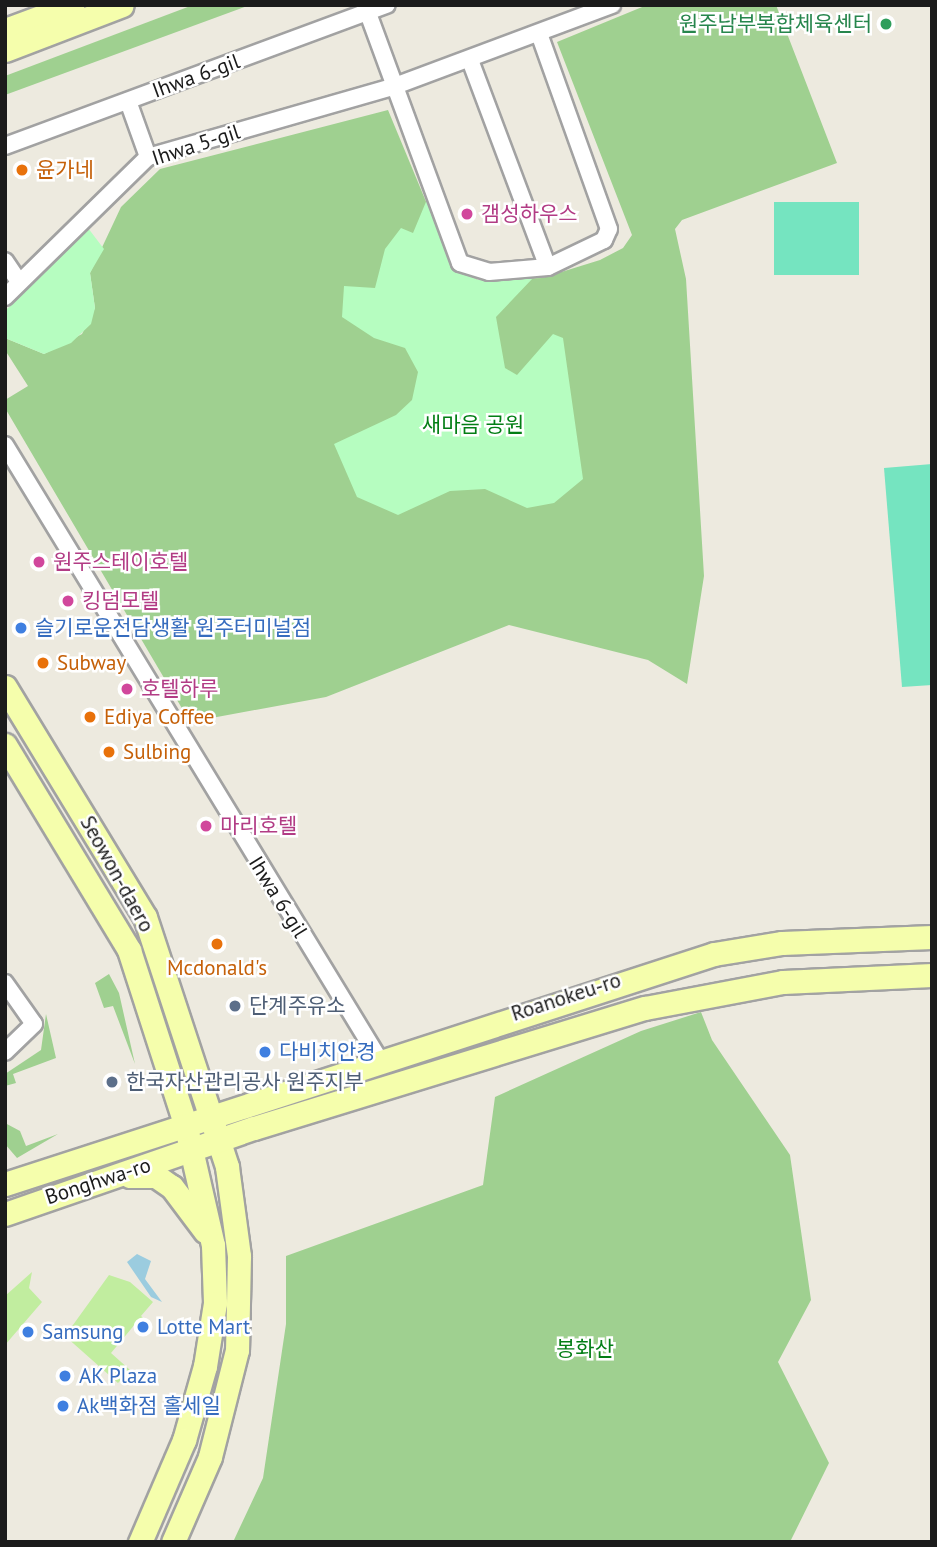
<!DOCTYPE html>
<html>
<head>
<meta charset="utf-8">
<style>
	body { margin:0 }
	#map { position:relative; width:937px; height:1547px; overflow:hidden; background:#edeadf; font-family:"PT Sans","Noto Sans KR",sans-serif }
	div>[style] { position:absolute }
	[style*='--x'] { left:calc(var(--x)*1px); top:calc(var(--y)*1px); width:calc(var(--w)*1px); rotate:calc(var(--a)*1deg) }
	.grass>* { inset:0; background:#c1ed9f }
	.forest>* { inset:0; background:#9fd090 }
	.park>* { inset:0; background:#b6fdc0 }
	.pitch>* { inset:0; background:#75e4c0; transform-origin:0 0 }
	.water>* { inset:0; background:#9bccdf }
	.roads { filter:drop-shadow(2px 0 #a2a2a2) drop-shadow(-2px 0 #a2a2a2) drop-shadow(0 2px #a2a2a2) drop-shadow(0 -2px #a2a2a2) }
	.street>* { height:16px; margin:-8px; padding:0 8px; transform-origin:8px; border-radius:8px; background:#fff }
	.secondary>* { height:23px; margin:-11.5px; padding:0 11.5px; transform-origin:11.5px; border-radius:11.5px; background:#f5feac }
	.dots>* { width:19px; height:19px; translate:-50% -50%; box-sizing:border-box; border:4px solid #fff; border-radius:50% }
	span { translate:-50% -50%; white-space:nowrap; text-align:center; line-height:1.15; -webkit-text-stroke:5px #fff; paint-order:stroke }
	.leisure-label { font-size:21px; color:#27864d }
	.right { translate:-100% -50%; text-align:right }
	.street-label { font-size:21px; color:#1b1b1b }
	.food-label { font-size:21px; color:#c56008 }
	.left { translate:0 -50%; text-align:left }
	.hotel-label { font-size:21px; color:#b23c85 }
	.park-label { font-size:21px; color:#037e15 }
	.shop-label { font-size:21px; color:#366cbe }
	.service-label { font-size:21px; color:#4e5e75 }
	.frame { position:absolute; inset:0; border:7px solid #1b1b1b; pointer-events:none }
</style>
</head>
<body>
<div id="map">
	<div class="grass">
		<div style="clip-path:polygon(32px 1272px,29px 1288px,42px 1302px,5px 1345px,5px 1296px)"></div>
		<div style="clip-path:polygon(109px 1275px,130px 1282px,153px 1302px,141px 1316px,152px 1326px,147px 1332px,136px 1323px,111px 1353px,130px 1370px,118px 1383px,65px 1336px)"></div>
	</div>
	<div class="forest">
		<div style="clip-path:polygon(193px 5px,250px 5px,5px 95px,5px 76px)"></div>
		<div style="clip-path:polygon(647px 5px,776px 5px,837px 163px,682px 220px,675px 229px,686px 279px,704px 576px,687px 684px,648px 660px,509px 625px,326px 697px,190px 722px,5px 408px,5px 400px,28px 386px,5px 350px,5px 338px,44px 354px,82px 334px,95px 308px,90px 273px,121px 207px,160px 169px,388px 110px,454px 269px,478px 280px,542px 278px,600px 260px,623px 248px,632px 235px,557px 42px)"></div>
		<div style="clip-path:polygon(109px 974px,119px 993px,135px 1064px,113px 1006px,104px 1008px,95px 983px)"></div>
		<div style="clip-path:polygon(701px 1012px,712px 1040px,790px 1155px,811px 1300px,778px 1362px,829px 1463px,790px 1542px,233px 1542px,263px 1478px,286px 1324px,286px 1256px,483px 1185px,495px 1097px,641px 1031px)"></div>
		<div style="clip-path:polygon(46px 1014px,56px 1058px,13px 1074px,16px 1083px,5px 1086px,5px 1074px,41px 1050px)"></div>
		<div style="clip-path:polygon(5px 1123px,20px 1131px,26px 1146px,58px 1134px,17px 1158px,5px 1144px)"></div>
	</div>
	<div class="park">
		<div style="clip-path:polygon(428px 197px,454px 269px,478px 280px,533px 278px,496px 317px,505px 368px,517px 375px,553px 334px,563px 338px,583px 479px,554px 503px,527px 508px,485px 489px,450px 491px,398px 515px,357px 497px,334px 444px,396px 415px,412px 400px,418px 372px,405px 348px,374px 338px,342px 317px,344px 286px,375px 288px,385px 249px,401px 228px,413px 233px)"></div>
		<div style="clip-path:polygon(88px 228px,104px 249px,90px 273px,95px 308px,91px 324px,71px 343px,44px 354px,5px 338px,5px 311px)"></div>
	</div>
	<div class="pitch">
		<div style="left:774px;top:202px;width:85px;height:73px"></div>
		<div style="clip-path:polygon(932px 464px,932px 685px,902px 687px,884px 468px)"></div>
	</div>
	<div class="water">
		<div style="clip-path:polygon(137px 1254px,151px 1261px,145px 1279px,162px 1302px,151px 1297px,127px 1262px)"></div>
	</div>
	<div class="roads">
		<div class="street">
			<div style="--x:365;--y:5;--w:275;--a:69.8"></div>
			<div style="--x:460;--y:263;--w:30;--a:17"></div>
			<div style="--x:489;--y:272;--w:59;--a:-4.8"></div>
			<div style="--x:548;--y:267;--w:62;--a:-25.7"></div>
			<div style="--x:604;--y:240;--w:12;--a:-66"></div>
			<div style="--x:609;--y:229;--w:208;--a:-109.7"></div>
			<div style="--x:470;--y:60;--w:221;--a:69.4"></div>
			<div style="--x:128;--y:101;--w:59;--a:70.3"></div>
			<div style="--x:5;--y:146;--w:407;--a:-20.3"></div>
			<div style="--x:5;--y:261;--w:25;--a:56"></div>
			<div style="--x:5;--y:297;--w:200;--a:-44.4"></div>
			<div style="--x:148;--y:157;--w:257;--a:-16"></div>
			<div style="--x:395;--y:86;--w:232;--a:-20.5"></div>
			<div style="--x:5;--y:445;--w:719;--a:58.65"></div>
			<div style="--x:5;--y:983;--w:50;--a:54.7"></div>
			<div style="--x:34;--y:1024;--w:40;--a:136"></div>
		</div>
		<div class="secondary">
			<div style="--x:5;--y:30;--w:72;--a:-20.2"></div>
			<div style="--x:5;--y:50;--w:125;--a:-21"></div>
			<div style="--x:5;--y:687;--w:269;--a:58.7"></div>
			<div style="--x:145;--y:917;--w:263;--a:71.8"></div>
			<div style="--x:227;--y:1167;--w:90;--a:82.3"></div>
			<div style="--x:239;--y:1256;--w:94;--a:91.2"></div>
			<div style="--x:237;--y:1350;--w:110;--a:104.2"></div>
			<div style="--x:210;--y:1457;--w:93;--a:113.5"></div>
			<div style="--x:5;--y:745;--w:240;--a:58.8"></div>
			<div style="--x:129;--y:950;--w:182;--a:72.1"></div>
			<div style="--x:185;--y:1123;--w:125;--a:77.1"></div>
			<div style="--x:213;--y:1245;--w:58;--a:88"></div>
			<div style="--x:215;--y:1303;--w:64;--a:99"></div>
			<div style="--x:205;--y:1366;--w:77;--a:105.8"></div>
			<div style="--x:184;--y:1440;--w:111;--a:113.3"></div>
			<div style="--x:130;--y:1176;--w:26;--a:0"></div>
			<div style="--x:156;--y:1176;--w:19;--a:35"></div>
			<div style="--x:172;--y:1187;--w:55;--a:53.1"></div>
			<div style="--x:5;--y:1184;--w:745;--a:-17.97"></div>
			<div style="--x:714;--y:954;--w:69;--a:-9.2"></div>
			<div style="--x:782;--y:943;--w:150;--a:-2.3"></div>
			<div style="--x:5;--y:1214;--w:263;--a:-19.1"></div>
			<div style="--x:254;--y:1128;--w:409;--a:-17.1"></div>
			<div style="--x:645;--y:1008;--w:140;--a:-10.7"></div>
			<div style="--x:783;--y:982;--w:149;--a:-2.7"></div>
		</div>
	</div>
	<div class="dots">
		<div style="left:886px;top:24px;background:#2e9e5b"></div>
		<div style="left:22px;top:170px;background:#e8710a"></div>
		<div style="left:467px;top:214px;background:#d1479c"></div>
		<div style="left:39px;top:562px;background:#d1479c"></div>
		<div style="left:68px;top:601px;background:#d1479c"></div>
		<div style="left:21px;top:628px;background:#3f7fe0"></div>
		<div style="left:43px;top:663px;background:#e8710a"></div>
		<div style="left:127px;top:689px;background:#d1479c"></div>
		<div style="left:90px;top:717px;background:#e8710a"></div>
		<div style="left:109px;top:752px;background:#e8710a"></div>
		<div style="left:206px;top:826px;background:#d1479c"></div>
		<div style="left:217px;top:944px;background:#e8710a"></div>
		<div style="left:235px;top:1006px;background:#5c6f8a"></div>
		<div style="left:265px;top:1052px;background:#3f7fe0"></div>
		<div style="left:112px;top:1082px;background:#5c6f8a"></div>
		<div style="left:143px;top:1327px;background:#3f7fe0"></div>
		<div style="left:28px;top:1332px;background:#3f7fe0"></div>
		<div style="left:65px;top:1376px;background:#3f7fe0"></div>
		<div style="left:63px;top:1406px;background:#3f7fe0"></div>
	</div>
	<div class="leisure-label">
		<span class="right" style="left:872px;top:24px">원주남부복합체육센터</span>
	</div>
	<div class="street-label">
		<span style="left:196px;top:76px;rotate:-20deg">Ihwa 6-gil</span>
		<span style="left:196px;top:145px;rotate:-18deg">Ihwa 5-gil</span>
		<span style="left:117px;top:874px;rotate:61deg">Seowon-daero</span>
		<span style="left:278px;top:897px;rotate:58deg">Ihwa 6-gil</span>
		<span style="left:566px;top:997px;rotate:-18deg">Roanokeu-ro</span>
		<span style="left:98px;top:1181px;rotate:-18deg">Bonghwa-ro</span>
	</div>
	<div class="food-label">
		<span class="left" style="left:36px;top:170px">윤가네</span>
		<span class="left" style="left:57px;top:663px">Subway</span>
		<span class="left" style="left:104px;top:717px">Ediya Coffee</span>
		<span class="left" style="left:123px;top:752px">Sulbing</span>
		<span style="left:217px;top:968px">Mcdonald's</span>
	</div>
	<div class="hotel-label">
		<span class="left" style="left:481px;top:214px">갬성하우스</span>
		<span class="left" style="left:53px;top:562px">원주스테이호텔</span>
		<span class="left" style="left:82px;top:601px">킹덤모텔</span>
		<span class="left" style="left:141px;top:689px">호텔하루</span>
		<span class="left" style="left:220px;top:826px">마리호텔</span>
	</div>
	<div class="park-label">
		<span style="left:473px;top:425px">새마음 공원</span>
		<span style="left:585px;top:1349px">봉화산</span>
	</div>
	<div class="shop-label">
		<span class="left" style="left:35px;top:628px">슬기로운전담생활 원주터미널점</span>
		<span class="left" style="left:279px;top:1052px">다비치안경</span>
		<span class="left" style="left:157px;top:1327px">Lotte Mart</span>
		<span class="left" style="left:42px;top:1332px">Samsung</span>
		<span class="left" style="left:79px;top:1376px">AK Plaza</span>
		<span class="left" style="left:77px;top:1406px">Ak백화점 홀세일</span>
	</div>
	<div class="service-label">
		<span class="left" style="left:249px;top:1006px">단계주유소</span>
		<span class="left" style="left:126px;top:1082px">한국자산관리공사 원주지부</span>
	</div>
	<div class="frame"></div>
</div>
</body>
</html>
